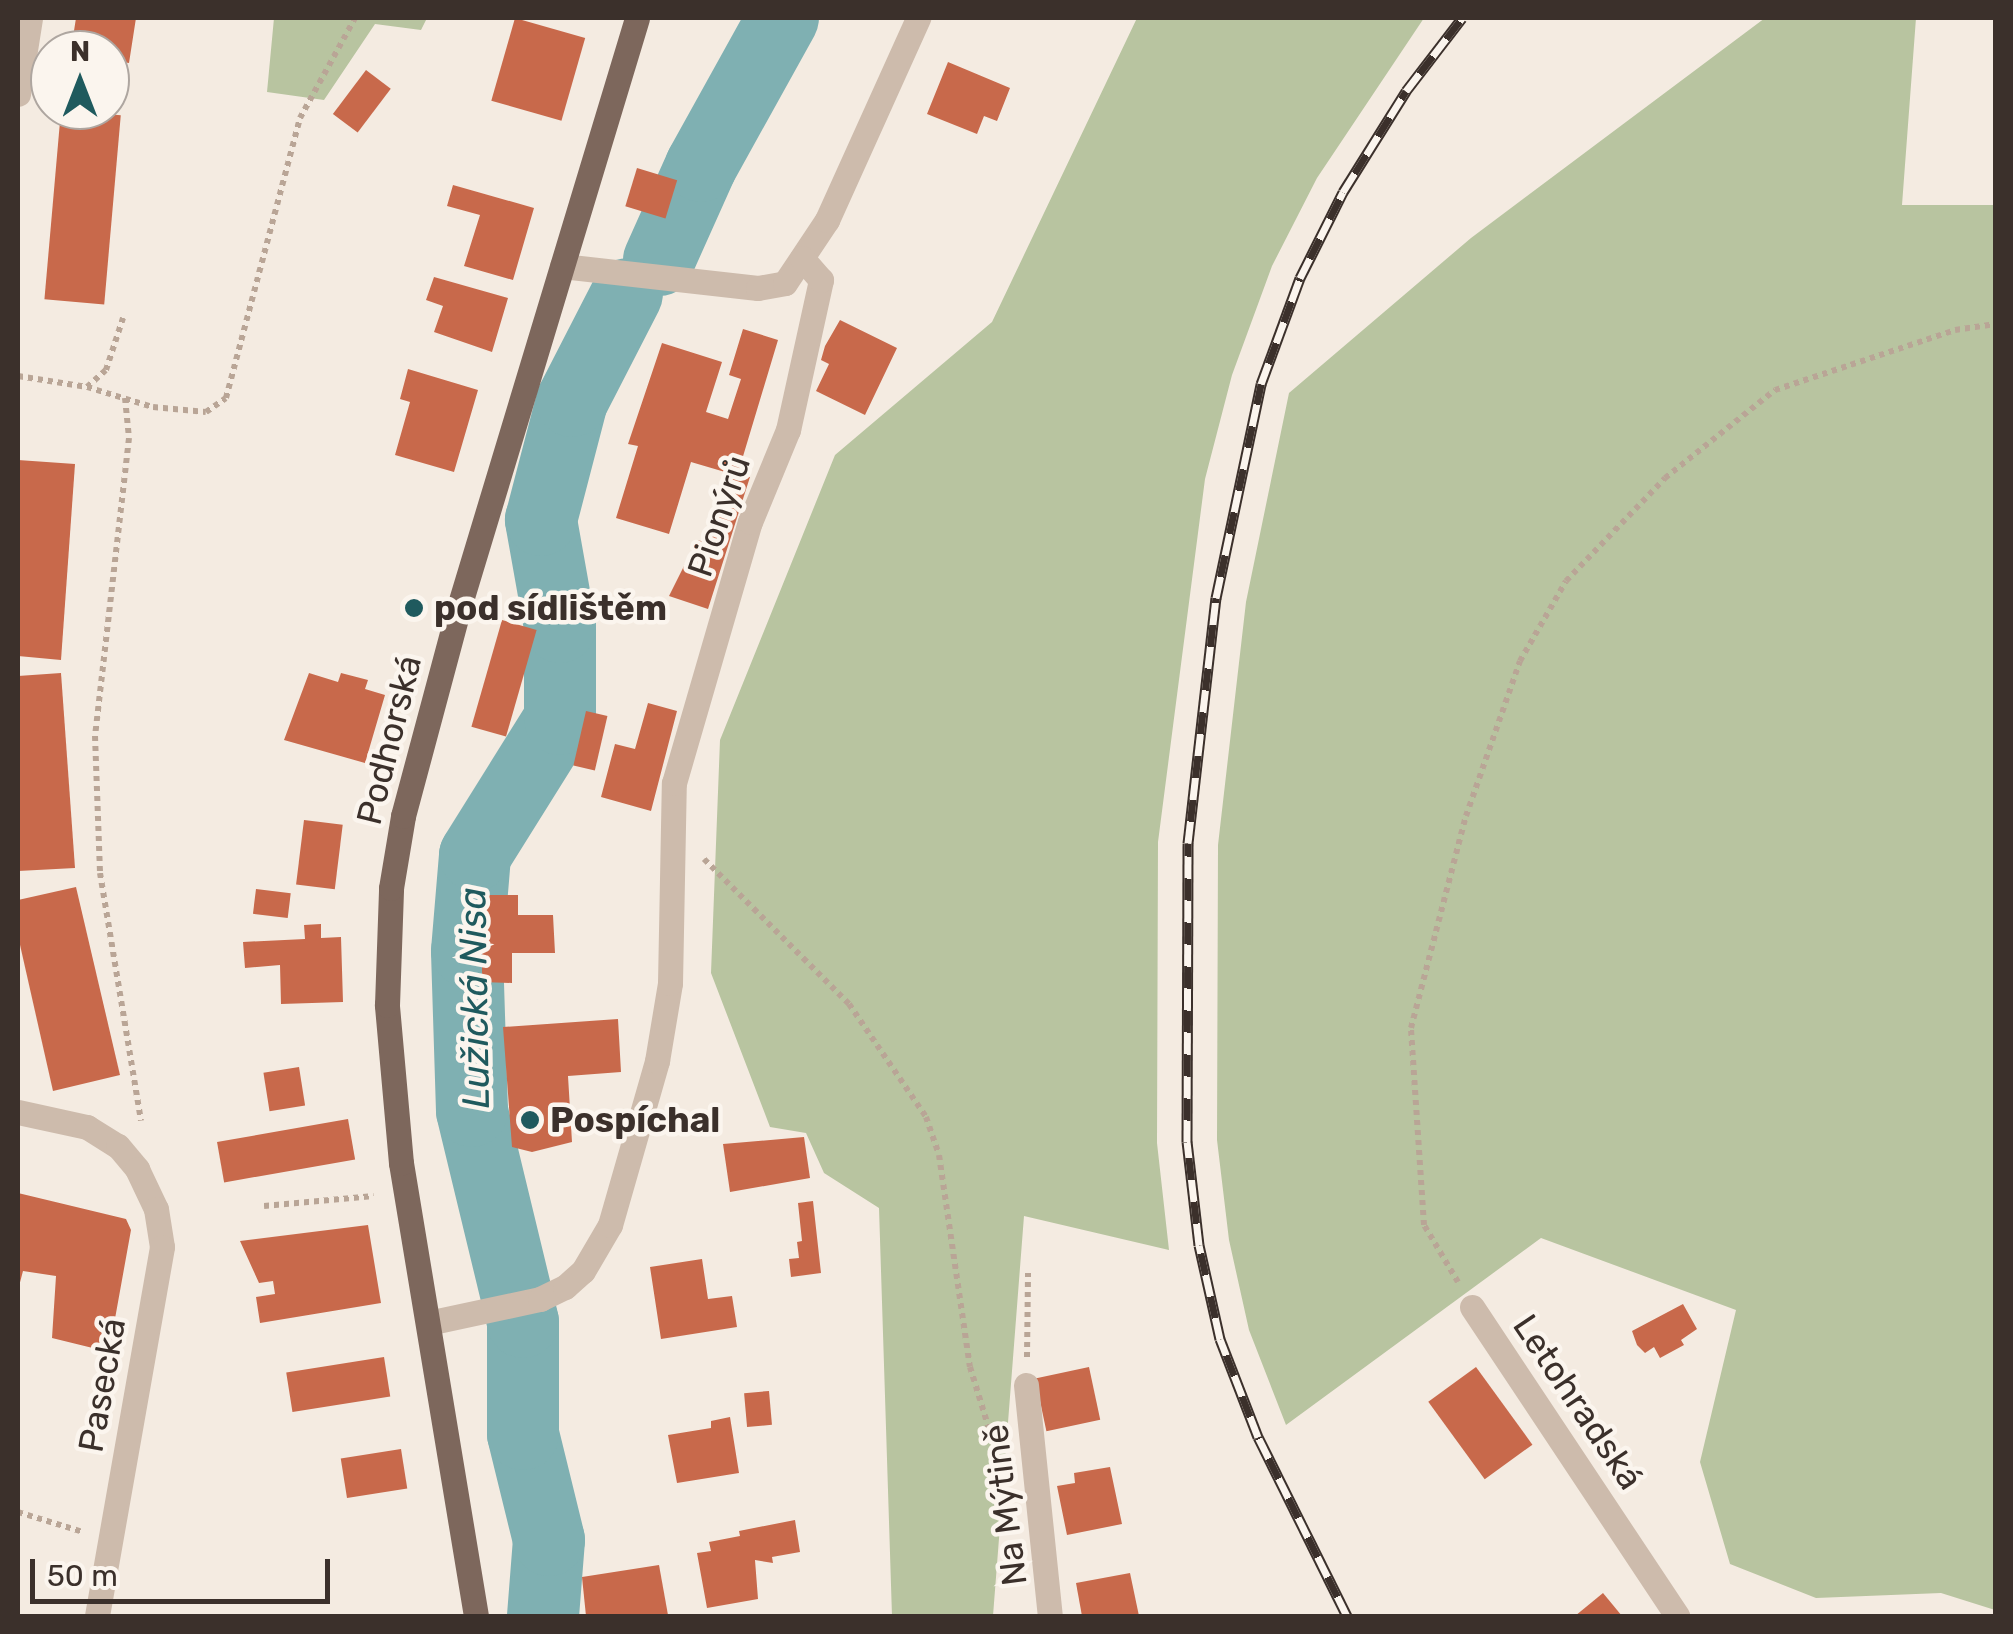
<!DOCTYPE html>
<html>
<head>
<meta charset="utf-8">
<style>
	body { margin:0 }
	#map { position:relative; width:2013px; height:1634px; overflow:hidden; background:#f4ebe1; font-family:Rubik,sans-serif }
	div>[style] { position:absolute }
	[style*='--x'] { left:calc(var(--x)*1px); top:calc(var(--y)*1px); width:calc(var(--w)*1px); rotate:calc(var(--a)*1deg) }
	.green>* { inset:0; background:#b8c4a0 }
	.river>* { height:72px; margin:-36px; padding:0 36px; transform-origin:36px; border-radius:36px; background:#7fb0b2 }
	.building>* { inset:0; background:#c8694b; transform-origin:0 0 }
	.path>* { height:6px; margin-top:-3px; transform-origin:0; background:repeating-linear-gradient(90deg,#b9a596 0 5px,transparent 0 10px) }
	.minor>* { height:25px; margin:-12.5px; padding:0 12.5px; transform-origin:12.5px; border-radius:12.5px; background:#cdbbac }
	.primary>* { height:25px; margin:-12.5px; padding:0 12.5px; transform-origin:12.5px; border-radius:12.5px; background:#7d675c }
	.rail>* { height:11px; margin-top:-5.5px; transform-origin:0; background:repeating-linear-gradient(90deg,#fbf5ee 0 22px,#3b302b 0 44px); box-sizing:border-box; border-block:2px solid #3b302b }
	.dots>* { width:28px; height:28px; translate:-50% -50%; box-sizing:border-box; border:5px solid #fbf5ee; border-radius:50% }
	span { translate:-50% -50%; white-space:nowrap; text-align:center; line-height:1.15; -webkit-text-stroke:9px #fbf5ee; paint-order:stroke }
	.street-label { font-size:35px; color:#3b302b }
	.poi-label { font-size:35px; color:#3b302b; font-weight:700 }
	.left { translate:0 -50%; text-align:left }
	.water-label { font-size:38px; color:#1f5a5e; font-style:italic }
	.frame { position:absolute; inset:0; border:20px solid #3b302b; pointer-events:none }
	.north { position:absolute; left:30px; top:30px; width:100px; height:100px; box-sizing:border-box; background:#fbf5ee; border:2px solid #aea6a0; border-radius:50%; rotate:0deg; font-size:28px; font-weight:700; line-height:40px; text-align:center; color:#3b302b }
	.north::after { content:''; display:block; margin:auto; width:35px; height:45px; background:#1f5a5e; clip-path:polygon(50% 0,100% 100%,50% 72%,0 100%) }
	.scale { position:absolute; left:30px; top:1559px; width:300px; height:45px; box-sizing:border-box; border:5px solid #3b302b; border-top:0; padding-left:12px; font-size:30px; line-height:35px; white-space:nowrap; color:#3b302b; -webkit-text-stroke:8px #fbf5ee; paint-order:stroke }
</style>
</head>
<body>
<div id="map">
	<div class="green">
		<div style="clip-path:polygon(274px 18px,427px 18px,421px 30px,375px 24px,324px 100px,267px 92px)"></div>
		<div style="clip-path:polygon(1137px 18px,1424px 18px,1317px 178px,1272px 266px,1232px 375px,1205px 479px,1158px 842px,1157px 1143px,1169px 1250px,1024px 1216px,993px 1616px,892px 1616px,879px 1208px,824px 1173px,806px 1133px,770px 1127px,711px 973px,720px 740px,835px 455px,992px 322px)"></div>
		<div style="clip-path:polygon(1765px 18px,1916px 18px,1902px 205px,1995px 205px,1995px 1610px,1941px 1593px,1816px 1598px,1730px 1564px,1700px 1462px,1736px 1310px,1541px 1238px,1286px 1425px,1249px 1330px,1229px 1240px,1217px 1140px,1218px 845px,1246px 602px,1289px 393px,1471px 238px)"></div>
	</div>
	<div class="river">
		<div style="--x:659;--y:260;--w:103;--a:-65.9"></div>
		<div style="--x:701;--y:166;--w:169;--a:-61"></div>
		<div style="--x:543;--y:1616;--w:76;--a:-85.5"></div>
		<div style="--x:549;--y:1540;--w:109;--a:-103.8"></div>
		<div style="--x:523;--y:1434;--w:112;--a:-90"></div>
		<div style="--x:523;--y:1322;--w:217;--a:-103.6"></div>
		<div style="--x:472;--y:1111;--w:160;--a:-91.8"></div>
		<div style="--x:467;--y:951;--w:96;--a:-85.2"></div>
		<div style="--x:475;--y:855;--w:160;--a:-58"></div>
		<div style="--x:560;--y:719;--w:92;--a:-90"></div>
		<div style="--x:560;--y:627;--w:109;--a:-100.1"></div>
		<div style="--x:541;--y:520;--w:123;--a:-75.4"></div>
		<div style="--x:572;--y:401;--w:120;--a:-62.8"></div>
	</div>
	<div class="building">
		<div style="clip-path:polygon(76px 18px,136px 18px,129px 63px,110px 60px,110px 50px,71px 50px)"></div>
		<div style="left:515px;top:18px;width:73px;height:86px;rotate:16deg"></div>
		<div style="clip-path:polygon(948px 62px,1010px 88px,997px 121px,984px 116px,977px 134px,927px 114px)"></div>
		<div style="left:366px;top:70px;width:31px;height:55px;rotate:37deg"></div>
		<div style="left:61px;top:110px;width:60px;height:190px;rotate:5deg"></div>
		<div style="left:637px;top:168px;width:42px;height:40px;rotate:17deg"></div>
		<div style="clip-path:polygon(453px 185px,534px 208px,513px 280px,464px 266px,480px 215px,447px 206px)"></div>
		<div style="clip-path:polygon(434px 277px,508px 298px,492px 352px,434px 332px,443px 306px,426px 300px)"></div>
		<div style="clip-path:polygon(840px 320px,897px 348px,865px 415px,816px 391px,829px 364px,821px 360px,825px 346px)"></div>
		<div style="clip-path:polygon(743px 329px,778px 340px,738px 473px,750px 477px,708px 609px,669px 596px,697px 540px,705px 542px,725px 472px,691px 462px,669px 534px,616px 518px,638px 446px,628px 444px,662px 343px,722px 362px,706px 412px,728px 419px,741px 379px,729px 375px)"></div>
		<div style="clip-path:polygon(408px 369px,478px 390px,454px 472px,395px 455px,410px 402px,400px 399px)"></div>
		<div style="clip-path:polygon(18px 460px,75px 464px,61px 660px,18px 656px)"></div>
		<div style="left:502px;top:620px;width:36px;height:111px;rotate:16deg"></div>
		<div style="clip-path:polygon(61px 673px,75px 868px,18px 871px,18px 676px)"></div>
		<div style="clip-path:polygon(309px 673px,338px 682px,341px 673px,368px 680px,365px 689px,385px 695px,365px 763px,284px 740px)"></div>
		<div style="clip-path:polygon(648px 703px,677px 711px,651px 811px,601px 797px,615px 744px,635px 749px)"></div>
		<div style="left:586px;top:711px;width:22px;height:56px;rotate:13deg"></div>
		<div style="left:304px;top:820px;width:39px;height:65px;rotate:7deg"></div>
		<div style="clip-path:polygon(76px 887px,120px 1075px,53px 1091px,18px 936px,18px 900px)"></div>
		<div style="left:256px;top:889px;width:35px;height:25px;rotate:7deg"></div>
		<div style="clip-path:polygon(482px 895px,518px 895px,518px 915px,553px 915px,555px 953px,512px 953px,512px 983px,482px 982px)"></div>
		<div style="clip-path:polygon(321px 924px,321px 938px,341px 937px,343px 1002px,281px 1004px,280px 965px,245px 968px,243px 942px,305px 939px,304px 925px)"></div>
		<div style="clip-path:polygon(618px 1019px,621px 1072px,568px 1076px,572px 1142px,532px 1152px,512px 1147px,503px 1027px)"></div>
		<div style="left:299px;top:1067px;width:39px;height:36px;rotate:81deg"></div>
		<div style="left:348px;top:1119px;width:41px;height:133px;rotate:80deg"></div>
		<div style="clip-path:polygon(804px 1137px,810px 1178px,730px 1192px,723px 1144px)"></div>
		<div style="clip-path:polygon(18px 1193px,126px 1219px,131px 1230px,109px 1352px,52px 1338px,56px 1276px,23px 1271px,18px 1290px)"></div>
		<div style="clip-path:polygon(813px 1201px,821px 1273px,791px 1277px,789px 1259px,799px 1258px,797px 1242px,802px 1241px,798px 1203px)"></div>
		<div style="clip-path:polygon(368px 1225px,381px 1303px,260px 1323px,256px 1297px,275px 1294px,273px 1281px,259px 1283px,240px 1241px)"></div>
		<div style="clip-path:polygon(702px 1259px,708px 1299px,732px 1296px,737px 1327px,661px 1339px,650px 1267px)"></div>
		<div style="clip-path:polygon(1683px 1304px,1697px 1329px,1681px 1340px,1684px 1345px,1660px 1358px,1654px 1347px,1645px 1353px,1637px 1345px,1632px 1331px)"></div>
		<div style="left:384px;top:1357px;width:40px;height:99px;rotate:81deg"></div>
		<div style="left:1089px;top:1367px;width:54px;height:55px;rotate:78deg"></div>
		<div style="left:1476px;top:1367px;width:96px;height:59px;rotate:54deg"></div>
		<div style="left:769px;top:1391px;width:34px;height:25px;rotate:85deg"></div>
		<div style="clip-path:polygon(730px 1417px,739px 1473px,677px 1483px,668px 1435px,711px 1428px,711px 1421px)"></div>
		<div style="left:401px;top:1449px;width:40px;height:61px;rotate:81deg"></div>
		<div style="clip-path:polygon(1110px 1467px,1122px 1524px,1067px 1535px,1057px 1486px,1075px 1483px,1074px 1473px)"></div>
		<div style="clip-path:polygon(795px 1520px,800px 1552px,772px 1557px,773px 1563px,755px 1560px,758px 1599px,707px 1608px,697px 1553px,711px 1551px,709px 1542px,740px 1536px,739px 1531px)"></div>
		<div style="clip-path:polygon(659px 1565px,668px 1615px,586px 1616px,582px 1577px)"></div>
		<div style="clip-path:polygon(1130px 1573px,1139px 1616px,1082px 1616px,1076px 1583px)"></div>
		<div style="clip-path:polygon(1603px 1593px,1622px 1616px,1575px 1616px)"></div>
	</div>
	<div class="path">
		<div style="--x:18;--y:376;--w:70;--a:9.1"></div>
		<div style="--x:87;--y:387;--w:25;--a:-42"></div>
		<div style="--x:106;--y:370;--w:55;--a:-71.9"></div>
		<div style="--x:87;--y:387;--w:69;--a:16.9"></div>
		<div style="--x:153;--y:407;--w:53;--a:5.4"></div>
		<div style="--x:206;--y:412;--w:24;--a:-35"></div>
		<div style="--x:226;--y:398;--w:290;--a:-75.2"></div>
		<div style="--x:300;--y:118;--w:114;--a:-61.2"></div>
		<div style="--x:125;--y:398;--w:40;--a:84.3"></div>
		<div style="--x:129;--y:438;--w:300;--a:96.5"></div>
		<div style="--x:95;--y:736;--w:137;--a:87.9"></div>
		<div style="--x:100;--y:873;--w:251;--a:80.6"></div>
		<div style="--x:704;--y:859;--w:205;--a:45"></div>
		<div style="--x:849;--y:1004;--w:137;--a:55.7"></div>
		<div style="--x:926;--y:1117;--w:40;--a:71.1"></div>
		<div style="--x:939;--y:1155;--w:214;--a:81.7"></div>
		<div style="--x:970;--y:1367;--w:95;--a:72.9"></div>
		<div style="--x:264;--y:1206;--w:110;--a:-5.2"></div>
		<div style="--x:1458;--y:1282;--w:66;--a:-120.8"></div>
		<div style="--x:1424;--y:1225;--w:197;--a:-93.8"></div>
		<div style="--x:1411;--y:1028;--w:219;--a:-75.5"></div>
		<div style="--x:1466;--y:816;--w:164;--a:-70.8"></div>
		<div style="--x:1520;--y:661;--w:92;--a:-60.1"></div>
		<div style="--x:1566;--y:581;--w:143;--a:-46.1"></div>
		<div style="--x:1665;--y:478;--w:141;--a:-38.7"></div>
		<div style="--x:1775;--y:390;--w:190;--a:-18.4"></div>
		<div style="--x:1955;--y:330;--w:41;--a:-8.3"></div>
		<div style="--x:1027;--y:1357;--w:84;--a:-89.3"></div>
		<div style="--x:18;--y:1512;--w:68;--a:17.1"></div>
	</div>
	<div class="minor">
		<div style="--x:18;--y:94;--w:77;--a:-81"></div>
		<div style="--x:562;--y:266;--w:197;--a:6.4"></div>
		<div style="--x:758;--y:288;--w:27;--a:-10"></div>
		<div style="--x:785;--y:283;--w:76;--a:-56.3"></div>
		<div style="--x:827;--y:220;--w:222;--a:-65.7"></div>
		<div style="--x:18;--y:1112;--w:71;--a:12.3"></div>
		<div style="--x:87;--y:1127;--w:36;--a:32"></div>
		<div style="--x:118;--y:1146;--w:30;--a:50"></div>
		<div style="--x:137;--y:1169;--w:44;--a:64.6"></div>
		<div style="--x:156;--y:1209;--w:38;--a:81"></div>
		<div style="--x:162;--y:1247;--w:375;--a:100"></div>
		<div style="--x:1472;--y:1307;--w:371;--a:56.4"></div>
		<div style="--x:428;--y:1323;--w:115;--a:-12.1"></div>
		<div style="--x:540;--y:1299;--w:28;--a:-26"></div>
		<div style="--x:565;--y:1287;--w:24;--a:-42"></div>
		<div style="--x:583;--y:1271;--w:53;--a:-59.6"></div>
		<div style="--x:610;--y:1225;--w:171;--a:-74"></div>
		<div style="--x:657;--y:1061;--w:79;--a:-80.5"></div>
		<div style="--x:670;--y:983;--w:200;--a:-88.9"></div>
		<div style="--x:674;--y:783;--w:272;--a:-73.8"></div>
		<div style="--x:750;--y:522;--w:100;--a:-67.6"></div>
		<div style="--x:788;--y:430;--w:154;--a:-77.6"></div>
		<div style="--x:821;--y:280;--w:29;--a:-131"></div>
		<div style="--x:1026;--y:1385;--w:232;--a:84.1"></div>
	</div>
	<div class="primary">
		<div style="--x:476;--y:1616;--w:459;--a:-99.4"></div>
		<div style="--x:401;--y:1163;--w:159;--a:-95.1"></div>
		<div style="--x:387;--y:1005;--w:117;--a:-88"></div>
		<div style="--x:391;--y:888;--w:73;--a:-80.5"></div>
		<div style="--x:403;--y:816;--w:216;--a:-75"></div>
		<div style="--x:459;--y:607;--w:615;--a:-73.18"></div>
	</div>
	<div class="rail">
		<div style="--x:1347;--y:1616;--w:200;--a:-116.4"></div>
		<div style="--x:1258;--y:1437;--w:105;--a:-111.2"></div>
		<div style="--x:1220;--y:1339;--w:96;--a:-102.6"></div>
		<div style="--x:1199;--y:1245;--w:104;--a:-96.6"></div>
		<div style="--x:1187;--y:1142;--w:299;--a:-89.8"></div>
		<div style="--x:1188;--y:843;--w:247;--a:-83.5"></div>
		<div style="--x:1216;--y:598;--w:219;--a:-78.1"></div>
		<div style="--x:1261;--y:384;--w:113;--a:-69.8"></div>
		<div style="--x:1300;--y:278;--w:96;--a:-63.4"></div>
		<div style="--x:1343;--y:192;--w:119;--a:-58"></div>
		<div style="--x:1406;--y:91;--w:92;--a:-52.5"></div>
	</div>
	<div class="dots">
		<div style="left:414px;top:608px;background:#1f5a5e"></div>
		<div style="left:530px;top:1120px;background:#1f5a5e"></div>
	</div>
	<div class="street-label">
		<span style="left:719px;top:516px;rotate:-71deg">Pionýrů</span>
		<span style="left:389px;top:740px;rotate:-76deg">Podhorská</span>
		<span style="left:102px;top:1385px;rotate:-80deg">Pasecká</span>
		<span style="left:1578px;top:1402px;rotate:56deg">Letohradská</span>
		<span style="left:1005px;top:1505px;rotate:-97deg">Na Mýtině</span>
	</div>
	<div class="poi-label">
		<span class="left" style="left:434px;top:608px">pod sídlištěm</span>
		<span class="left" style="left:550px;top:1120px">Pospíchal</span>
	</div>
	<div class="water-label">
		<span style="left:475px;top:998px;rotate:-91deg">Lužická Nisa</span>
	</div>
	<div class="frame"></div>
	<div class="north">N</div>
	<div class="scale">50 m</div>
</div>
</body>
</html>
